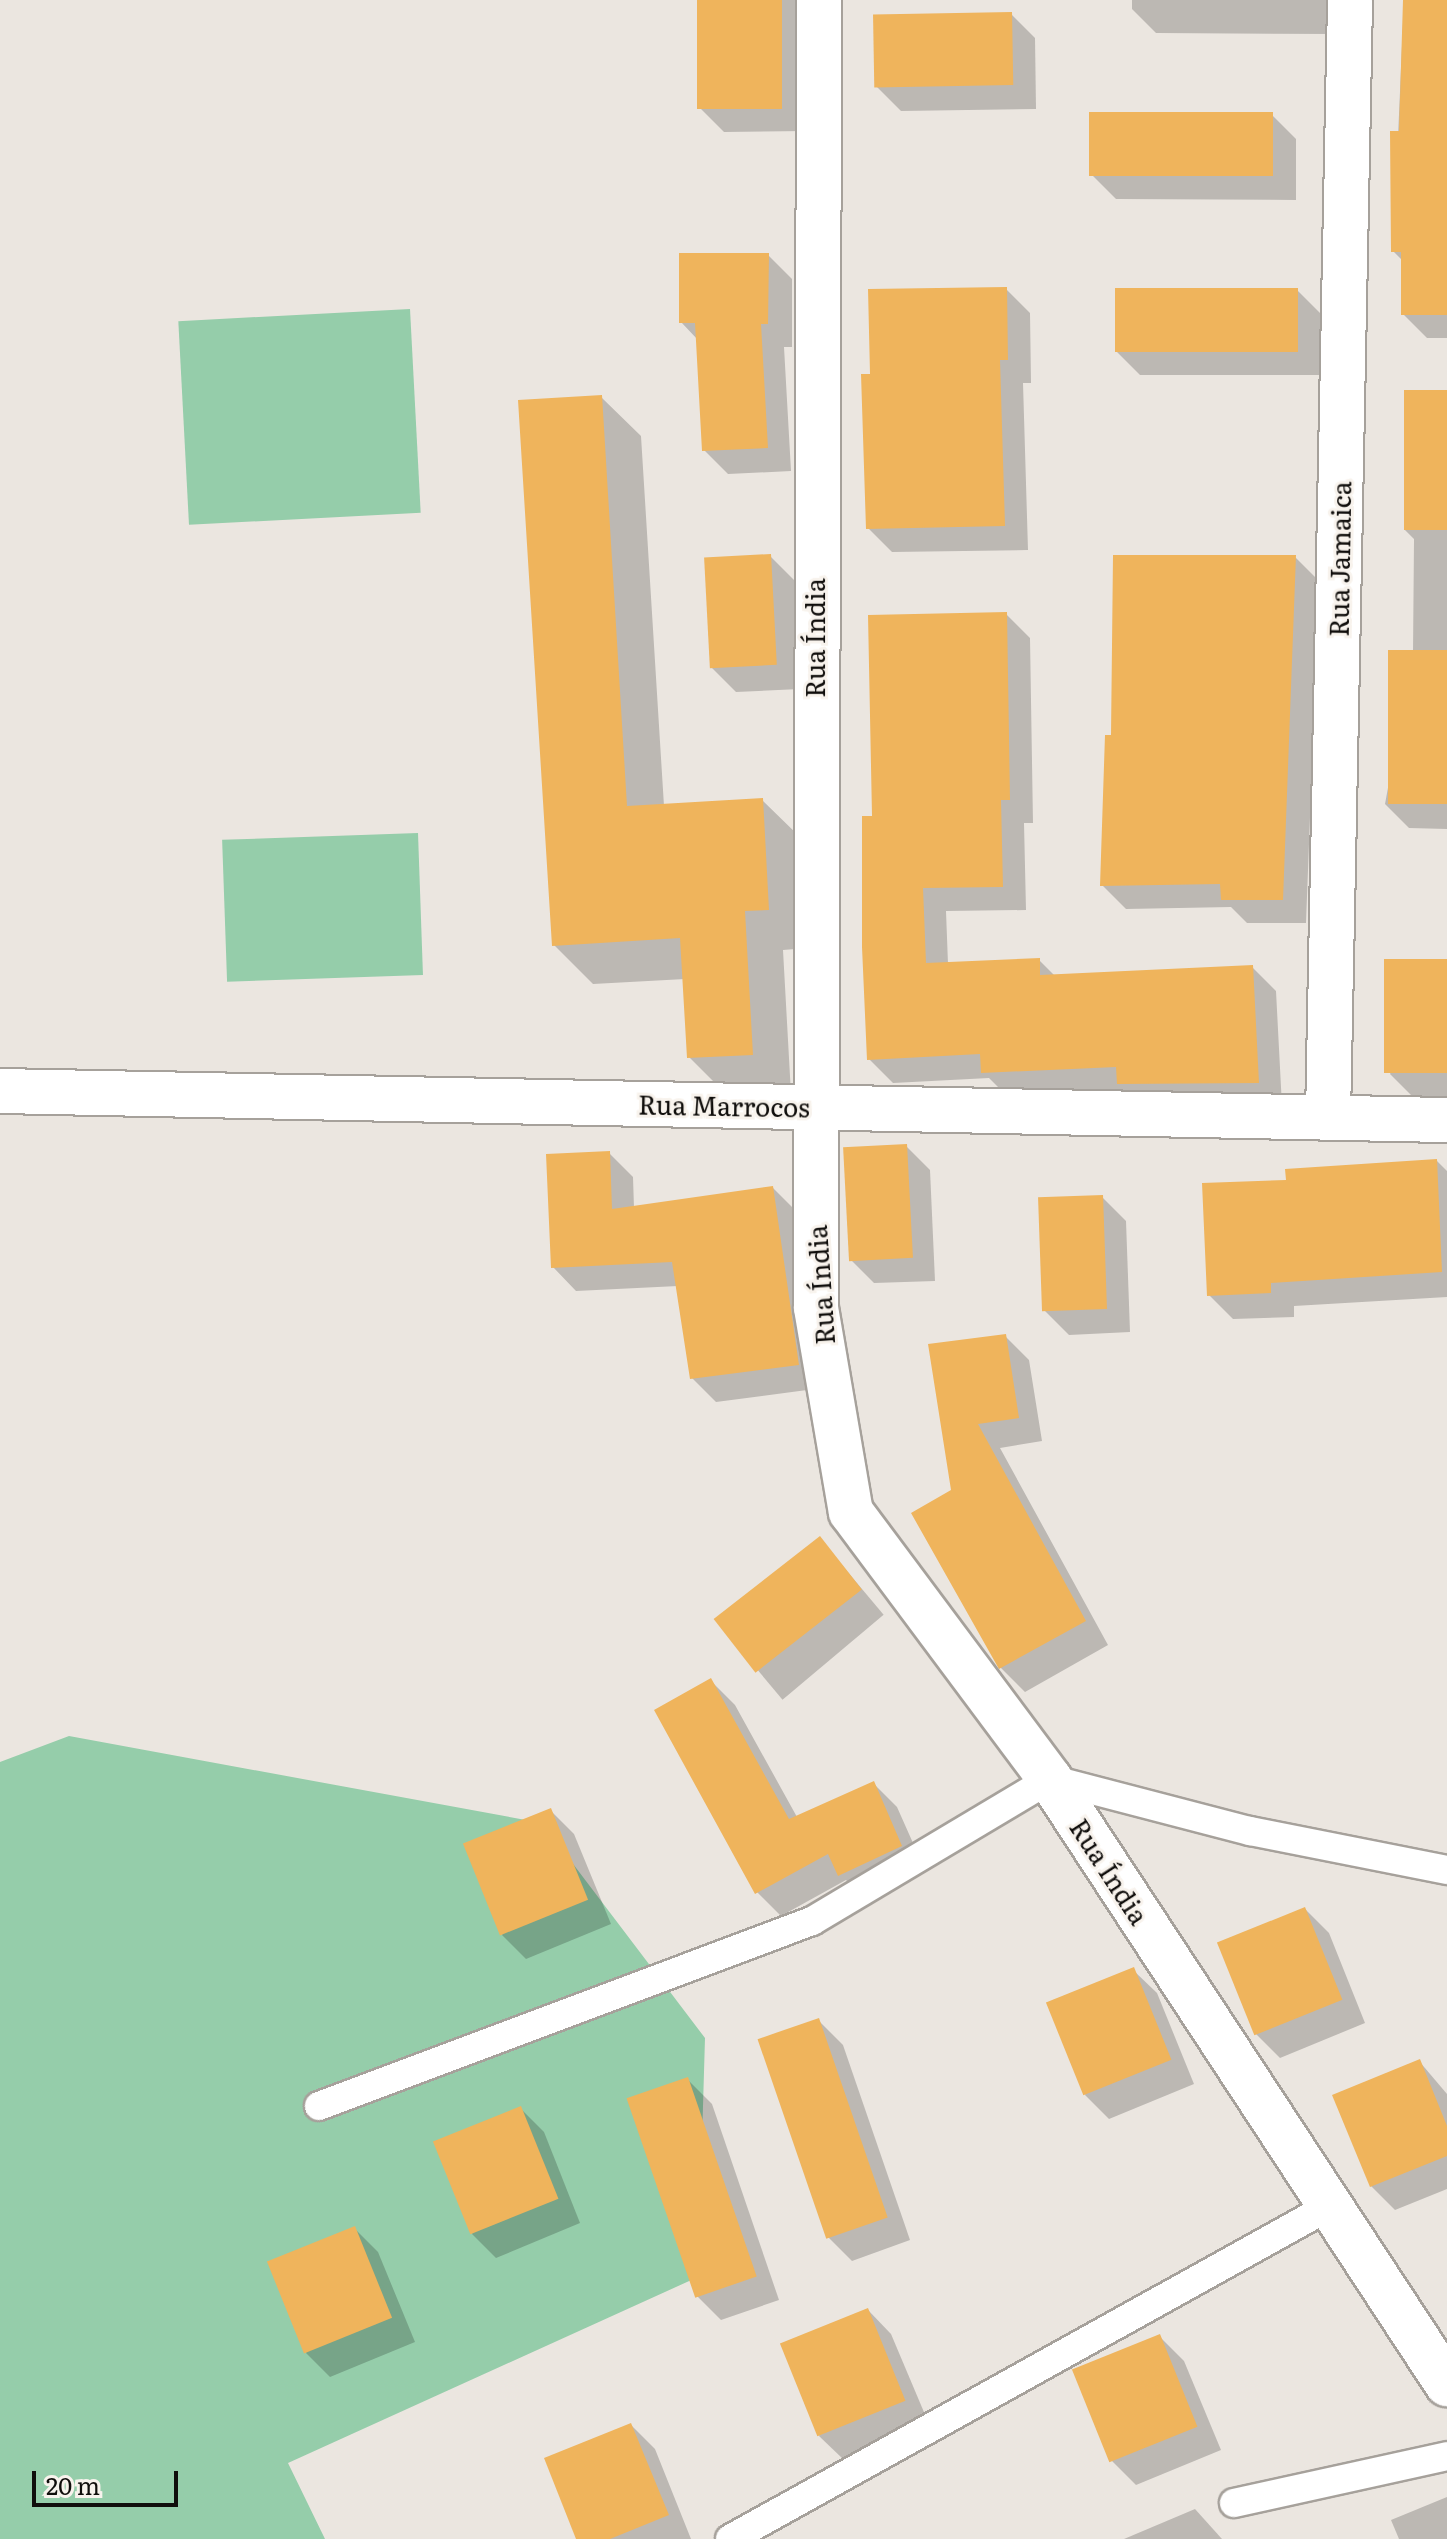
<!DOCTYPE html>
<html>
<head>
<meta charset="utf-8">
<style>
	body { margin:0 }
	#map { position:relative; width:1447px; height:2539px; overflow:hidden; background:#ebe6e0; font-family:Literata,serif }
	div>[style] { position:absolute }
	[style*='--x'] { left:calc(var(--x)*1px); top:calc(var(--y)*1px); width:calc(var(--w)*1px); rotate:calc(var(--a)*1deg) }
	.green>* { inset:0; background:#95cdaa; transform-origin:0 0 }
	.shadow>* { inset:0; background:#0003; transform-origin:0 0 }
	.building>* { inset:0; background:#efb45c; transform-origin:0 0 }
	.roads { filter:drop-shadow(2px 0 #a6a19b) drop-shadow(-2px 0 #a6a19b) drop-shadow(0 2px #a6a19b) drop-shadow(0 -2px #a6a19b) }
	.service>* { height:28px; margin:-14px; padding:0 14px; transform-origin:14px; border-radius:14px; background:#fff }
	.minor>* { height:44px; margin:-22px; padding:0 22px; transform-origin:22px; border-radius:22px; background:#fff }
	span { translate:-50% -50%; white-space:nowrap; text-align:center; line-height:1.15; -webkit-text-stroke:6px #f8f3ed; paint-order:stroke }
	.street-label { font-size:26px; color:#100e0c }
	.scale { position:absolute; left:32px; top:2471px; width:146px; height:36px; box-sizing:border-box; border:4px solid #100e0c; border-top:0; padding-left:10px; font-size:24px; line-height:28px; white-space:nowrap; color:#100e0c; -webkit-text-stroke:6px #f8f3ed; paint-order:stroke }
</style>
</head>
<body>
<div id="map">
	<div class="green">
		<div style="left:410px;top:309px;width:204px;height:232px;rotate:87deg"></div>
		<div style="left:418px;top:833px;width:142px;height:196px;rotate:88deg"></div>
		<div style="clip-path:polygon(69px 1736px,542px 1823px,705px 2038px,698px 2277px,288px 2463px,325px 2539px,0 2539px,0 1762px)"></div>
	</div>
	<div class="shadow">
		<div style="clip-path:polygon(700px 0,805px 0,806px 131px,724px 132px,700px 108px)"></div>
		<div style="clip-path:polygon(1132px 0,1336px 0,1336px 34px,1156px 33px,1132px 9px)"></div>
		<div style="clip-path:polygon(1404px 0,1447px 0,1447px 338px,1427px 338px,1403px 314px,1403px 261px,1393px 251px)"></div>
		<div style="clip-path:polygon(1011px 14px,1035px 38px,1036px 109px,901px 111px,877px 87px)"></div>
		<div style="clip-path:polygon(1272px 115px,1296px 139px,1296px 200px,1116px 199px,1092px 175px)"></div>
		<div style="clip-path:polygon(768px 255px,792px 279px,792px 347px,784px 347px,791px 471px,728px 474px,704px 450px,698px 340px,681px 322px)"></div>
		<div style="clip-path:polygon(1006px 289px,1030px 313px,1031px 383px,1023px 383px,1028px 550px,892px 552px,868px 528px,872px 376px)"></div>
		<div style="clip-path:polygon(1297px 290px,1321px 314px,1320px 375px,1140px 375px,1116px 351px)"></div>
		<div style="clip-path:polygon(1447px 392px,1447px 829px,1409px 828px,1385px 804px,1413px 652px,1414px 539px,1404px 529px)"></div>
		<div style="clip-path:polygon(601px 397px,641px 436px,664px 806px,762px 800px,802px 839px,808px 948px,783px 950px,791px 1094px,729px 1097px,689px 1057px,685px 979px,593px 984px,554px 945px)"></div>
		<div style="clip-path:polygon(770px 556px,794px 580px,800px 689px,736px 692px,712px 668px)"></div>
		<div style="clip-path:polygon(1295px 557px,1319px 581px,1306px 923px,1247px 923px,1231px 907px,1126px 909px,1102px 885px,1113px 737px)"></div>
		<div style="clip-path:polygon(1006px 614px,1030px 638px,1033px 823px,1024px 823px,1026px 910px,946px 911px,948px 964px,1039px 960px,1055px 976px,1252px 967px,1276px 991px,1282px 1106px,1143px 1107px,1126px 1091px,1007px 1096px,989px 1078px,893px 1083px,869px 1059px,874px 818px)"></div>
		<div style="clip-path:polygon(1447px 961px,1447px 1097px,1414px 1098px,1390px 1074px)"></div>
		<div style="clip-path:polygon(906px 1146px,930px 1170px,935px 1281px,874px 1283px,850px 1259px)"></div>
		<div style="clip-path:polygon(609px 1153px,633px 1177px,634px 1208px,773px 1188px,797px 1212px,822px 1388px,716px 1402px,692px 1378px,678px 1286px,576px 1291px,553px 1267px)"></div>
		<div style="clip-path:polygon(1437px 1161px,1447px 1171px,1447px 1297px,1294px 1306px,1294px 1317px,1233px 1319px,1209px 1295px,1288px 1182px)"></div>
		<div style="clip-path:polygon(1102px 1197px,1126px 1221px,1130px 1332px,1069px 1335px,1045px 1311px)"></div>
		<div style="clip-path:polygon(1005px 1336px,1029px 1360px,1042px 1441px,1000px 1448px,1108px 1645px,1025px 1692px,1001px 1668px,953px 1491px)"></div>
		<div style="left:820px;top:1539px;width:99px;height:132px;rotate:50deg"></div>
		<div style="clip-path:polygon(711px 1681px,735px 1705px,797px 1817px,873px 1783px,897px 1807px,925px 1870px,863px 1898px,846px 1880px,781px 1916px,757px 1892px)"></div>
		<div style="clip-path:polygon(550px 1810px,574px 1834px,611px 1924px,526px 1959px,502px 1935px)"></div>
		<div style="clip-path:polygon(1305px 1909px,1329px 1933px,1365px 2023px,1280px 2058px,1256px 2034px)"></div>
		<div style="clip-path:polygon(1133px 1970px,1157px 1993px,1194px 2084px,1109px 2119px,1085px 2095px)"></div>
		<div style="clip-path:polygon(819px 2021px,843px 2045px,910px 2240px,852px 2261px,828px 2237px)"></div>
		<div style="clip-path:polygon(1419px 2061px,1447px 2094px,1447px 2189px,1395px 2210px,1371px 2186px)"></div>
		<div style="clip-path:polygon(688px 2080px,712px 2104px,779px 2300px,721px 2320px,697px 2296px)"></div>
		<div style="clip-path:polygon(520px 2108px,544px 2132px,580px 2223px,496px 2258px,472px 2234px)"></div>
		<div style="clip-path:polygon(354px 2228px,378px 2252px,415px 2342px,330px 2377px,306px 2353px)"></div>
		<div style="clip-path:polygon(868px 2310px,891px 2334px,929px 2424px,843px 2459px,819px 2436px)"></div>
		<div style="clip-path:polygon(1160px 2337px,1184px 2361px,1221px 2450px,1136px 2485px,1112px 2461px)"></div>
		<div style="clip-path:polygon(631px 2425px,655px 2449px,691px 2539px,578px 2539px)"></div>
		<div style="clip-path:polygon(1447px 2497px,1447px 2539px,1399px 2539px,1391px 2520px)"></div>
		<div style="clip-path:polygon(1195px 2509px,1222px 2539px,1124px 2539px)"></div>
	</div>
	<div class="building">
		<div style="left:697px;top:0;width:85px;height:109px"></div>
		<div style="clip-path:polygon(1403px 0,1447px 0,1447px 315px,1401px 315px,1401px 252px,1391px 252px,1390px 131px,1399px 131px)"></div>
		<div style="left:1012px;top:12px;width:73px;height:139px;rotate:89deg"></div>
		<div style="left:1089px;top:112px;width:184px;height:64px"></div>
		<div style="clip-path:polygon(679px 253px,769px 253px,768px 324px,761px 324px,768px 448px,702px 451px,695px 323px,679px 323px)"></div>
		<div style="clip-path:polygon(1007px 287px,1008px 360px,1000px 360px,1005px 526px,866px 529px,861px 374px,870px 374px,868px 289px)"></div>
		<div style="left:1115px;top:288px;width:183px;height:64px"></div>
		<div style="left:1404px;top:390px;width:43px;height:140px"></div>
		<div style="clip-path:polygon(602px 395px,627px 806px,763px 798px,769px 910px,745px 911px,753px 1055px,687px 1058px,680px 938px,552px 946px,518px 400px)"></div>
		<div style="left:771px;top:554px;width:111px;height:67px;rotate:87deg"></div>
		<div style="clip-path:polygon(1113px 555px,1296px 555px,1283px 900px,1221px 900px,1220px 884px,1100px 886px,1105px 735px,1111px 735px)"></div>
		<div style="clip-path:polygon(1007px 612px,1010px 800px,1001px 800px,1003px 887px,923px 888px,926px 963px,1040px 958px,1040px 975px,1253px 965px,1259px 1083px,1117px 1084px,1116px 1067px,981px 1073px,980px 1054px,867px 1060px,862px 947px,862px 816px,872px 816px,868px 615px)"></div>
		<div style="left:1388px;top:650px;width:59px;height:154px"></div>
		<div style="left:1447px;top:959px;width:114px;height:63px;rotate:90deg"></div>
		<div style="left:907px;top:1144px;width:114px;height:64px;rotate:87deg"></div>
		<div style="clip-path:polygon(610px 1151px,612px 1209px,773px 1186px,799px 1365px,690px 1379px,672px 1262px,551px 1268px,546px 1154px)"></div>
		<div style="clip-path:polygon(1437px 1159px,1442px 1272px,1271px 1283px,1271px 1293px,1207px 1296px,1202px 1183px,1286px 1180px,1285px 1169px)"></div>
		<div style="left:1103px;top:1195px;width:114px;height:65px;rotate:88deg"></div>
		<div style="clip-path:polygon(1006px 1334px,1019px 1418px,978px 1424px,1086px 1621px,999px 1669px,911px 1513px,951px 1490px,928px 1344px)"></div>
		<div style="left:820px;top:1536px;width:68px;height:135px;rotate:52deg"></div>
		<div style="clip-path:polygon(711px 1678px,789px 1819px,874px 1781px,902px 1846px,838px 1876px,828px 1854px,755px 1894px,654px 1710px)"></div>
		<div style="left:551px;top:1808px;width:99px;height:95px;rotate:68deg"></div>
		<div style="left:1305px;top:1907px;width:100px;height:95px;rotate:68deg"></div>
		<div style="left:1134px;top:1967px;width:100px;height:95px;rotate:68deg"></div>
		<div style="left:819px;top:2018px;width:211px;height:65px;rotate:71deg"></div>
		<div style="clip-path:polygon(1420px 2059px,1447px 2126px,1447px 2156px,1370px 2187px,1332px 2095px)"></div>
		<div style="left:688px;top:2077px;width:211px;height:65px;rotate:71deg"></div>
		<div style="left:521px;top:2106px;width:100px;height:95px;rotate:68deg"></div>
		<div style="left:355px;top:2226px;width:99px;height:95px;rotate:68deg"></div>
		<div style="left:868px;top:2308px;width:100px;height:95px;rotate:68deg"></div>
		<div style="left:1160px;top:2334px;width:100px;height:95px;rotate:68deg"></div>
		<div style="clip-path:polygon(631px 2423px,669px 2515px,610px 2539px,576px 2539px,544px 2458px)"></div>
	</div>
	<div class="roads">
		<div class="service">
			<div style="--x:319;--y:2106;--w:527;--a:-20.57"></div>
			<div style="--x:812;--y:1921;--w:277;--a:-30.8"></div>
			<div style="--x:1050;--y:1779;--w:207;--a:14.6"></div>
			<div style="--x:1250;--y:1831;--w:201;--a:11.2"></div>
			<div style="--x:1234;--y:2503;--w:218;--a:-12.4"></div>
			<div style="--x:730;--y:2539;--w:686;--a:-29.03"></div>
		</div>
		<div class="minor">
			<div style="--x:819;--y:0;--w:1308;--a:90.13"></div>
			<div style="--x:816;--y:1308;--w:207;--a:80.3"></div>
			<div style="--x:851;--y:1512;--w:333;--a:53.3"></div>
			<div style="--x:1050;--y:1779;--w:724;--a:56.73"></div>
			<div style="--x:0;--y:1091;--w:1447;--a:1.15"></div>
			<div style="--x:1328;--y:1117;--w:1117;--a:-88.87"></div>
		</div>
	</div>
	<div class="street-label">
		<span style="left:1339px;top:559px;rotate:-89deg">Rua Jamaica</span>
		<span style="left:814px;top:638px;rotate:-90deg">Rua Índia</span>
		<span style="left:724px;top:1105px;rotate:1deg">Rua Marrocos</span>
		<span style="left:820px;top:1285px;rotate:-94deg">Rua Índia</span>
		<span style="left:1110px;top:1871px;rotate:57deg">Rua Índia</span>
	</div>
	<div class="scale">20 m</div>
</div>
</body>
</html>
